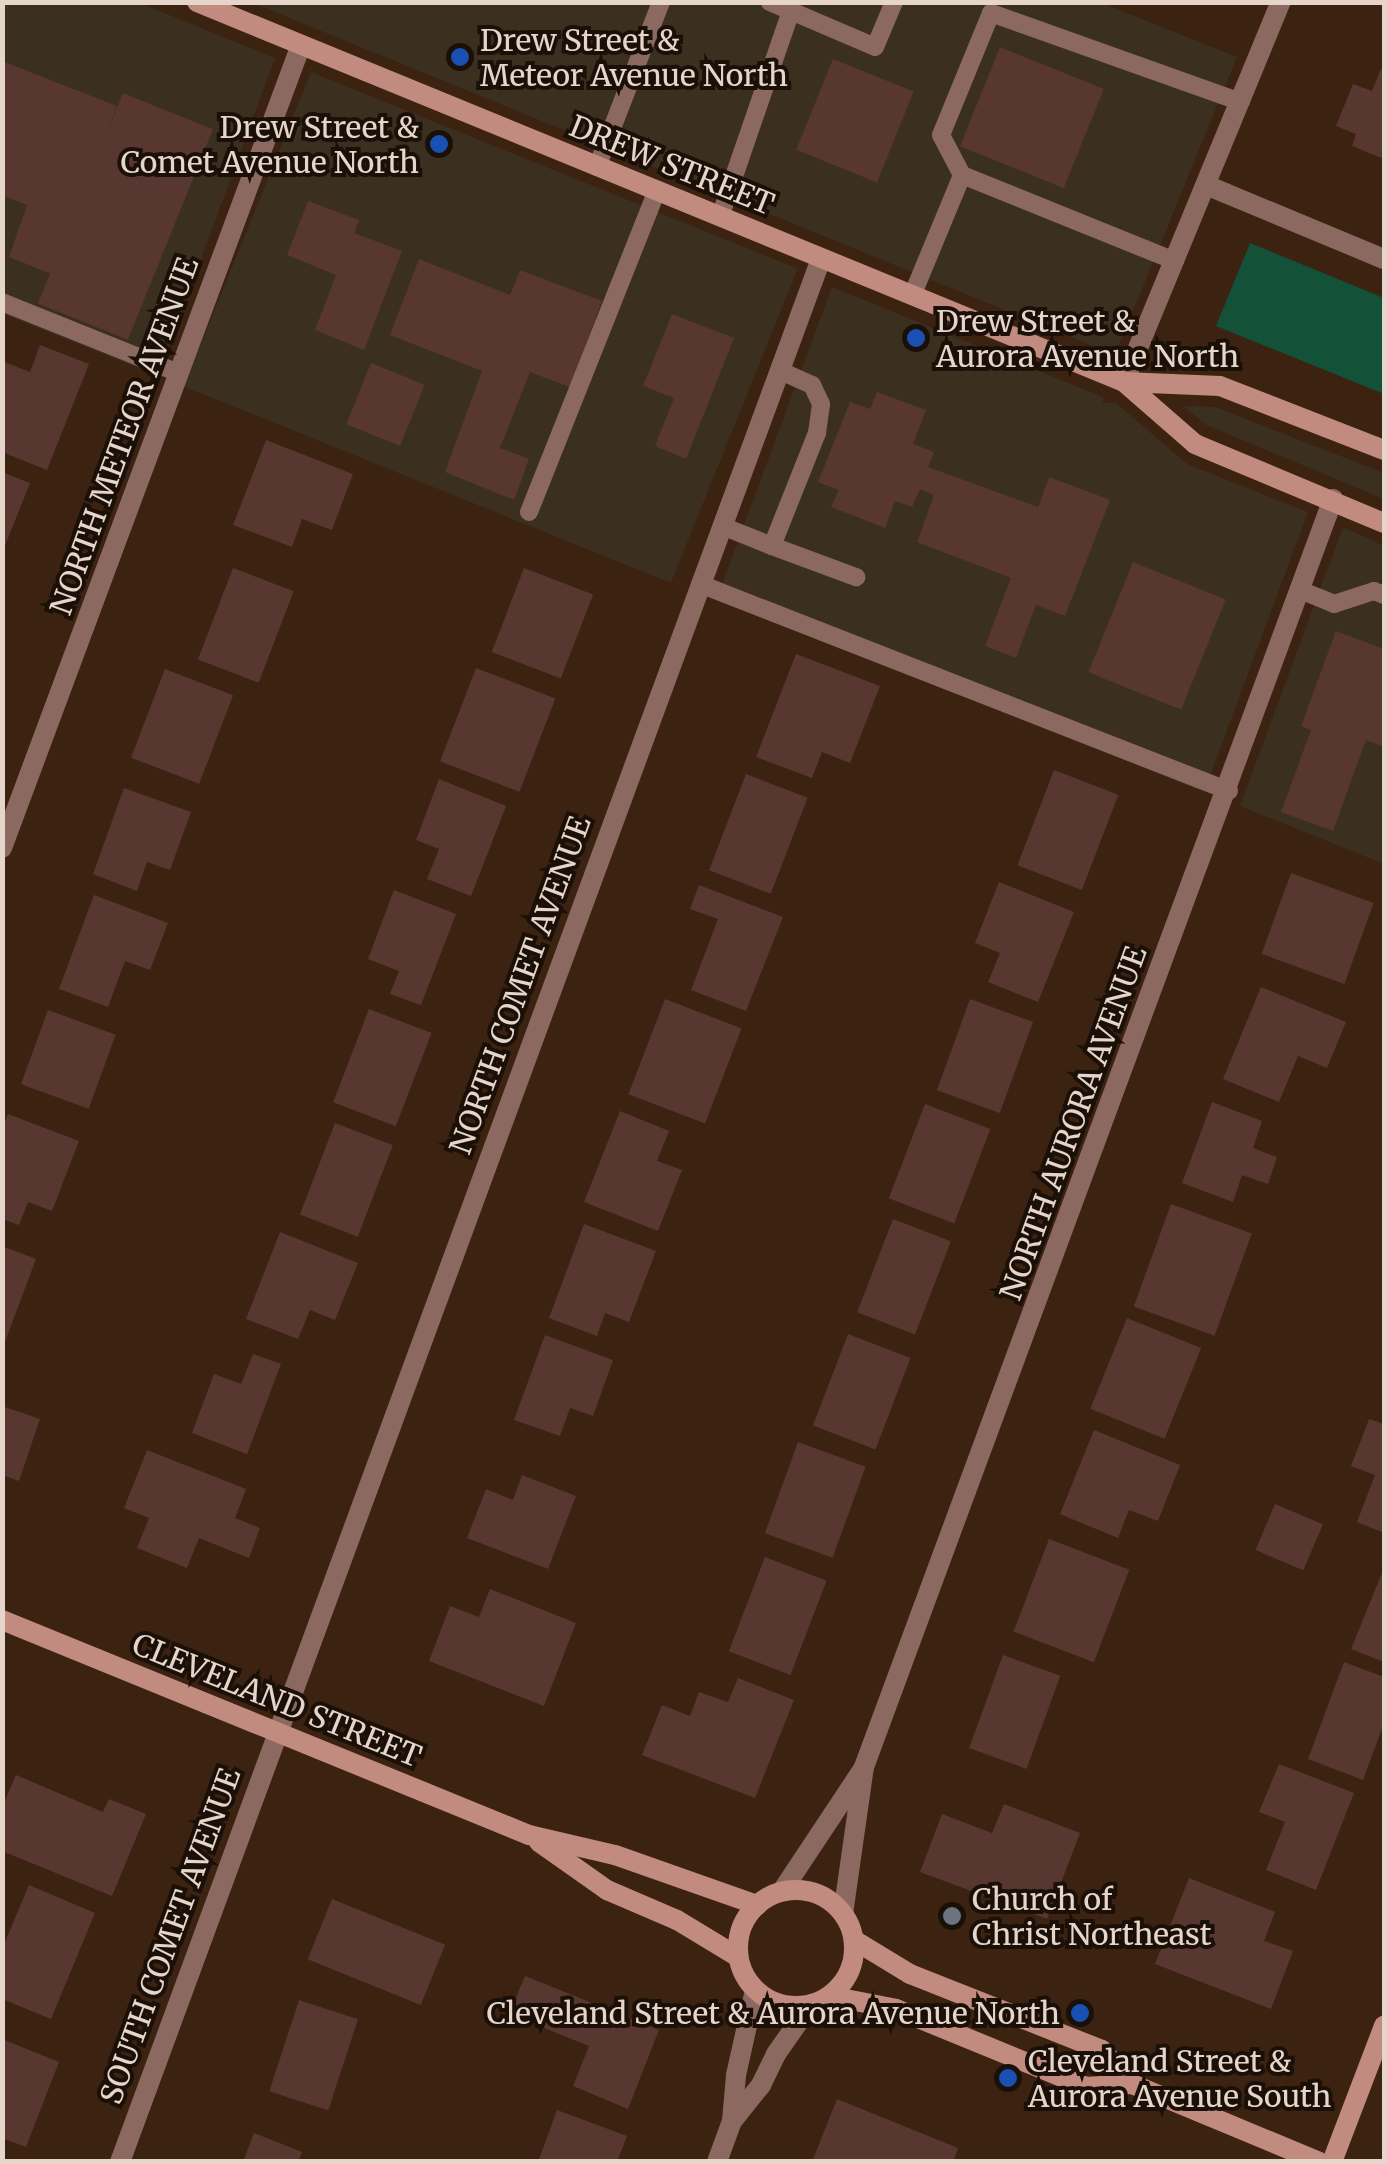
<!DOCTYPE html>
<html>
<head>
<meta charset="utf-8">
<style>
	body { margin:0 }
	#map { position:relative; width:1387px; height:2164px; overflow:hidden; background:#3c2311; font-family:Merriweather,serif }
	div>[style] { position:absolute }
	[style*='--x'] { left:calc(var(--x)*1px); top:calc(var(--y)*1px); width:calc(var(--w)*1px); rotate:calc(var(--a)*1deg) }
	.commercial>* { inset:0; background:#3b2f20; transform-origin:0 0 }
	.green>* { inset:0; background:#135138 }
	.building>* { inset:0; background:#573730; transform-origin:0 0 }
	.lane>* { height:18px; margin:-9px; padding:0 9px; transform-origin:9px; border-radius:9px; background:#8b6961 }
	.street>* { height:20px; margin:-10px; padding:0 10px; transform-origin:10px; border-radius:10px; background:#8b6961 }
	.secondary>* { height:20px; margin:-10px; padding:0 10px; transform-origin:10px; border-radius:10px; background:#c28b7f }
	.secondary>.ring { margin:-10px; padding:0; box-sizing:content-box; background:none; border:20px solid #c28b7f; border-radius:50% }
	.dots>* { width:28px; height:28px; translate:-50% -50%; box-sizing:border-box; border:5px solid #1b1008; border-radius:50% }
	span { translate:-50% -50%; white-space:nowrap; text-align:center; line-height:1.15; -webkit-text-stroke:8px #1b1008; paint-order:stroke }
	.poi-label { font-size:30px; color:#e6d5ca }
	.left { translate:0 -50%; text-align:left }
	.right { translate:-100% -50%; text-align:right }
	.street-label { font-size:30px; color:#e6d5ca }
	.frame { position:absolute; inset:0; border:5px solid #e6d5ca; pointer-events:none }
</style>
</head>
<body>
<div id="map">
	<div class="commercial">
		<div style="clip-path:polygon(2px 3px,140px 3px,275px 58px,158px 376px,3px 314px)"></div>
		<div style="clip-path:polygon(253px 3px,1102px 3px,1237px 57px,1115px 355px)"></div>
		<div style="left:311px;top:72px;width:525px;height:339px;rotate:22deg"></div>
		<div style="clip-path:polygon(832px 287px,1103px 397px,1103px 403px,1116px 403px,1187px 464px,1308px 512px,1204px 792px,717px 598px)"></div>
		<div style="clip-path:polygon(1184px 406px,1215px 407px,1384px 473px,1384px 499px,1206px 425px)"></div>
		<div style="clip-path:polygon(1343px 527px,1384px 546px,1384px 864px,1240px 806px)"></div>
	</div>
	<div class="green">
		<div style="clip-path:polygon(1250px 243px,1384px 298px,1384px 394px,1216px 326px)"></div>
	</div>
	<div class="building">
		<div style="left:1000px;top:47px;width:112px;height:107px;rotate:22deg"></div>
		<div style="left:833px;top:59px;width:87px;height:98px;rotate:22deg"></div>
		<div style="clip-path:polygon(2px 61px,117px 106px,54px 275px,9px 257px,27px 205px,2px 195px)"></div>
		<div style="clip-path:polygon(1381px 69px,1384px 70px,1384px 159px,1352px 146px,1356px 134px,1336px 126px,1353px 84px,1372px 91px)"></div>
		<div style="left:123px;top:93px;width:97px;height:227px;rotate:22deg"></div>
		<div style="clip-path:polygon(308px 201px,359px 220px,354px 233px,402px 251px,364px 350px,315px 330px,336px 275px,287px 255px)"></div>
		<div style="clip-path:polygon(419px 259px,510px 295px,520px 270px,602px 301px,570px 387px,530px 372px,500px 448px,529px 459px,514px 500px,445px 472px,482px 371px,390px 335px)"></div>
		<div style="clip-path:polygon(672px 314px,734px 338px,686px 459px,655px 446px,674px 398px,643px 386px)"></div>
		<div style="clip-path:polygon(40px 345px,89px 364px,47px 470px,2px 452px,2px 361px,30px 372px)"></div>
		<div style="left:371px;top:363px;width:58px;height:66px;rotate:22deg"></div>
		<div style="clip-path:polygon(877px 392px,926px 410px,913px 444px,934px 452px,928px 467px,1038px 507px,1049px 477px,1110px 500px,1065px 616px,1036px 605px,1016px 658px,985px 646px,1011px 578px,917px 542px,934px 495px,920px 489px,912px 507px,895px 501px,885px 528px,831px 507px,839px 490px,818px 482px,850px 402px,870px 409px)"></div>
		<div style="clip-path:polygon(266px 440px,353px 474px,332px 530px,302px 519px,292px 547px,233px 525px)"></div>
		<div style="clip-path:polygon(2px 472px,30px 483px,3px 551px,2px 551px)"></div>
		<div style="left:1133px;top:562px;width:100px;height:119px;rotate:22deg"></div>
		<div style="left:233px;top:568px;width:65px;height:98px;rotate:21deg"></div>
		<div style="left:524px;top:568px;width:74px;height:90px;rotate:21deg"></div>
		<div style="clip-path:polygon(1336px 631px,1384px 649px,1384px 747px,1366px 740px,1333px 831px,1281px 812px,1311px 730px,1301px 726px)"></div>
		<div style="clip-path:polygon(796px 654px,880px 686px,850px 763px,822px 752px,812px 778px,756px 757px)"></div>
		<div style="left:476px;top:668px;width:85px;height:100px;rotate:21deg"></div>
		<div style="left:165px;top:669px;width:73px;height:95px;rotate:21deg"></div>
		<div style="left:1054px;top:770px;width:69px;height:102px;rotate:21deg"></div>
		<div style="left:746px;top:774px;width:66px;height:103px;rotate:21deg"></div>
		<div style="clip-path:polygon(439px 779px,506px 806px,471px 896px,427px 879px,439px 849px,416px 840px)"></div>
		<div style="clip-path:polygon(124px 788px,191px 812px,170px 870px,147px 862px,137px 891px,93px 874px)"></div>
		<div style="left:1291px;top:873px;width:88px;height:86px;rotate:20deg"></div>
		<div style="clip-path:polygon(999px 882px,1074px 912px,1038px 1002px,988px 982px,1000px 953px,975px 943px)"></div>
		<div style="clip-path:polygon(699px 885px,783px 917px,746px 1011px,691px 990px,718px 919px,690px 909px)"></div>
		<div style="clip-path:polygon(394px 890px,456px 914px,421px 1005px,390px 994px,399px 971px,368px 959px)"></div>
		<div style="clip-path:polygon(94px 895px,168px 923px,150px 970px,125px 961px,108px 1007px,59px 989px)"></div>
		<div style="clip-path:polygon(1261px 987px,1346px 1022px,1327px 1068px,1298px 1056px,1279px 1102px,1223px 1079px)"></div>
		<div style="left:665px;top:999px;width:82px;height:102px;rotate:21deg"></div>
		<div style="left:970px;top:999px;width:67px;height:97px;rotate:20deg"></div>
		<div style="left:369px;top:1009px;width:67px;height:100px;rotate:21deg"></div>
		<div style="left:48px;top:1010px;width:72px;height:79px;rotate:20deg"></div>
		<div style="clip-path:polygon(1212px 1102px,1262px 1121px,1253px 1148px,1277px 1157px,1268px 1184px,1242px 1175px,1233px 1202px,1182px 1183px)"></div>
		<div style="left:925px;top:1104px;width:70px;height:101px;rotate:21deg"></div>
		<div style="clip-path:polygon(620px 1111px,669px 1131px,657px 1161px,682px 1170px,658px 1231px,584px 1202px)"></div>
		<div style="clip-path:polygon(8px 1114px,79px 1141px,52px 1211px,28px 1202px,19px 1225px,2px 1219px,2px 1128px)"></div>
		<div style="left:335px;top:1123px;width:62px;height:98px;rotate:21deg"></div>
		<div style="left:1171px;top:1204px;width:86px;height:109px;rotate:20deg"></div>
		<div style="left:893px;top:1219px;width:62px;height:100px;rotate:21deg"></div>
		<div style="clip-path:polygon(584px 1224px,656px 1251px,629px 1322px,605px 1313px,597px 1336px,549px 1318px)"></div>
		<div style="clip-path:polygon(280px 1232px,358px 1263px,335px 1320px,310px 1310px,298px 1339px,246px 1319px)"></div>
		<div style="clip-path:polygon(2px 1246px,36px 1259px,3px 1347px,2px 1347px)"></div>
		<div style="left:1127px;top:1318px;width:80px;height:98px;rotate:22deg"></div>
		<div style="left:848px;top:1334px;width:67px;height:98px;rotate:21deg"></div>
		<div style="clip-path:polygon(545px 1335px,613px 1360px,593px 1416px,570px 1408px,560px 1436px,514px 1420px)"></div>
		<div style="clip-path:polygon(253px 1354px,281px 1364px,247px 1454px,192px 1433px,214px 1374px,241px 1384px)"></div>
		<div style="clip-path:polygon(2px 1406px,40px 1419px,19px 1481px,2px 1475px)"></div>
		<div style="clip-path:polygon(1369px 1419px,1384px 1424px,1384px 1533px,1357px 1522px,1375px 1475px,1351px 1466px)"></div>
		<div style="clip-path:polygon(1094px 1430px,1180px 1465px,1158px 1521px,1129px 1510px,1118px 1538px,1060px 1514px)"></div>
		<div style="left:798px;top:1442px;width:72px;height:97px;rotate:20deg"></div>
		<div style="clip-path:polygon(147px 1450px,246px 1489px,235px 1518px,260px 1528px,249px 1558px,199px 1538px,187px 1568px,137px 1548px,149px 1518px,124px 1508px)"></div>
		<div style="clip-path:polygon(522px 1475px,576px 1496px,548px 1569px,467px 1538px,486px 1489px,513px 1500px)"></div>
		<div style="left:1275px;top:1504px;width:52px;height:50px;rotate:23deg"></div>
		<div style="left:1049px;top:1539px;width:86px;height:99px;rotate:21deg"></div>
		<div style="left:765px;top:1557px;width:66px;height:101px;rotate:21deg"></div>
		<div style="clip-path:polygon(1384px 1568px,1384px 1662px,1351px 1649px)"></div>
		<div style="clip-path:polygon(490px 1589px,576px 1623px,544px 1706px,429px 1661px,450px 1606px,479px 1617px)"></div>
		<div style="left:1003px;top:1655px;width:61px;height:99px;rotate:20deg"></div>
		<div style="clip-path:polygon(1344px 1662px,1384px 1677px,1384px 1723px,1363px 1780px,1308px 1759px)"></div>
		<div style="clip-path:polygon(738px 1678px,794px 1700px,755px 1798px,642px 1755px,662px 1705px,690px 1716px,699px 1692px,728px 1702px)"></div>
		<div style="clip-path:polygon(1279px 1764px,1354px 1793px,1316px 1890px,1266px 1870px,1285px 1822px,1259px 1812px)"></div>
		<div style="clip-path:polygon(16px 1775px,103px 1812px,109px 1799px,146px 1814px,112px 1896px,2px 1851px,2px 1807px)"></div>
		<div style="clip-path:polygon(1004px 1804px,1080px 1833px,1047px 1919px,920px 1872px,942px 1814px,992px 1833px)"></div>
		<div style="clip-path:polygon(1189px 1878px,1275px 1912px,1264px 1941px,1293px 1951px,1271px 2009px,1155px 1964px)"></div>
		<div style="clip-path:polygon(29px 1885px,95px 1913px,51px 2019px,2px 1999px,2px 1949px)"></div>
		<div style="left:332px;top:1899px;width:122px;height:65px;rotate:22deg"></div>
		<div style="clip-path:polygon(525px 1976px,659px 2030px,628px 2109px,573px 2086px,589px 2046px,509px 2014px)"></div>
		<div style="left:299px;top:2000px;width:62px;height:96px;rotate:18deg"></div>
		<div style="clip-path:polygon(2px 2039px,59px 2062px,26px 2147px,2px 2138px)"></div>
		<div style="clip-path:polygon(837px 2099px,958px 2148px,953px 2162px,812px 2162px)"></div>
		<div style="clip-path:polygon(557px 2110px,627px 2136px,617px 2162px,538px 2162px)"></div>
		<div style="clip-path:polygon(254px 2133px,302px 2152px,298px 2162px,243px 2162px)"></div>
	</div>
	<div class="lane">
		<div style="--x:791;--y:11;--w:91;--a:23.2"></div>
		<div style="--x:875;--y:47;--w:49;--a:-67.1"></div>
		<div style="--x:597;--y:167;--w:177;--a:-68.8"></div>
		<div style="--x:720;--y:217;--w:218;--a:-71"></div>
		<div style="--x:791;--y:11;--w:23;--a:-157"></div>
		<div style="--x:1175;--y:261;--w:230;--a:-158"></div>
		<div style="--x:962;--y:175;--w:45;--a:-117.7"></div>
		<div style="--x:941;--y:135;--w:132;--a:-67.7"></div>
		<div style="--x:991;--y:13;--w:265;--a:19.6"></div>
		<div style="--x:912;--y:296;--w:131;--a:-67.5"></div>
		<div style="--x:2;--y:302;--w:191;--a:21.9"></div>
		<div style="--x:529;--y:512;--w:346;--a:-68.3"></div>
		<div style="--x:722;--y:526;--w:54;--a:21.8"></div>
		<div style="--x:772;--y:546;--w:122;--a:-68.3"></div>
		<div style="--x:817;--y:433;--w:29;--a:-82"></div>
		<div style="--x:821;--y:404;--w:21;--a:-115"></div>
		<div style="--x:812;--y:385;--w:35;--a:-156"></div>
		<div style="--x:772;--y:546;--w:90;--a:20.3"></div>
		<div style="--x:700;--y:584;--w:568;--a:21.37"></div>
		<div style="--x:1300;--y:590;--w:37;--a:22"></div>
		<div style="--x:1334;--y:604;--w:42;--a:-18"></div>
		<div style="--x:1374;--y:591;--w:11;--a:22"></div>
	</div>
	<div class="street">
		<div style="--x:1206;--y:185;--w:193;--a:22.6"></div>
		<div style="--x:1124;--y:382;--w:411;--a:-67.6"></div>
		<div style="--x:2;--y:848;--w:857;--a:-69.58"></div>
		<div style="--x:782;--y:1891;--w:146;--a:-56.4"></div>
		<div style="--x:843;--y:1914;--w:148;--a:-81.9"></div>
		<div style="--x:864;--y:1767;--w:1352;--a:-69.7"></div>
		<div style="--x:733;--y:2120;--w:45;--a:-51.3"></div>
		<div style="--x:761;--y:2085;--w:34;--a:-64"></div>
		<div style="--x:776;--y:2054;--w:61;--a:-55"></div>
		<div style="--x:120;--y:2162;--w:2028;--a:-69.78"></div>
		<div style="--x:717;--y:2162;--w:44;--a:-69.9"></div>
		<div style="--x:732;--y:2121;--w:46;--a:-85"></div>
		<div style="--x:736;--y:2075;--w:87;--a:-77.4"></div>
	</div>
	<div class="secondary">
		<div style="--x:197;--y:2;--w:1002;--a:22.29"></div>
		<div style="--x:1124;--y:382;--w:94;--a:41.1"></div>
		<div style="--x:1195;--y:444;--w:205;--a:22.7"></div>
		<div style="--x:1124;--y:382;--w:96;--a:2.4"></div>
		<div style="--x:1220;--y:386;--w:176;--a:21.3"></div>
		<div style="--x:2;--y:1620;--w:569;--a:22.19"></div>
		<div style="--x:529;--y:1835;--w:88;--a:13.1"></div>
		<div style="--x:615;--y:1855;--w:151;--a:19.4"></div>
		<div style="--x:539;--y:1842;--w:83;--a:35.2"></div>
		<div style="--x:607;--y:1890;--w:76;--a:23.2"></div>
		<div style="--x:677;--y:1920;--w:71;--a:31.2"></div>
		<div class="ring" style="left:738px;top:1890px;width:96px;height:96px"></div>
		<div style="--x:854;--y:1940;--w:66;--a:31.3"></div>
		<div style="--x:910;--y:1974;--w:206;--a:21.6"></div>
		<div style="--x:1102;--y:2050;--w:45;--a:48.6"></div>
		<div style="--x:1132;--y:2084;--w:203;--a:22.6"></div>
		<div style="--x:830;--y:1996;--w:67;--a:11.1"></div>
		<div style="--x:896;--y:2009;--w:205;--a:22.3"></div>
		<div style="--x:1086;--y:2087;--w:46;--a:-3.7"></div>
		<div style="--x:1332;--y:2162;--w:146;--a:-69.1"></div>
	</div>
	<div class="dots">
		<div style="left:460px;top:57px;background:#1a4fb4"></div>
		<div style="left:439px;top:144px;background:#1a4fb4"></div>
		<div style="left:916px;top:338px;background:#1a4fb4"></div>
		<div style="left:952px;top:1916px;background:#6b7280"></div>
		<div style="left:1080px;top:2013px;background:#1a4fb4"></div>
		<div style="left:1008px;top:2078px;background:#1a4fb4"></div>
	</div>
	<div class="poi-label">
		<span class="left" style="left:480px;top:57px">Drew Street &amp;<br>Meteor Avenue North</span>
		<span class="right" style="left:419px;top:144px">Drew Street &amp;<br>Comet Avenue North</span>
		<span class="left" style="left:936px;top:338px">Drew Street &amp;<br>Aurora Avenue North</span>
		<span class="left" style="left:972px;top:1916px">Church of<br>Christ Northeast</span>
		<span class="right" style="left:1060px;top:2013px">Cleveland Street &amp; Aurora Avenue North</span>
		<span class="left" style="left:1028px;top:2078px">Cleveland Street &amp;<br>Aurora Avenue South</span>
	</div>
	<div class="street-label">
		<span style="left:672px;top:165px;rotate:22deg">DREW STREET</span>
		<span style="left:124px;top:436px;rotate:-70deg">NORTH METEOR AVENUE</span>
		<span style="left:520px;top:985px;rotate:-70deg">NORTH COMET AVENUE</span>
		<span style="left:1073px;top:1123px;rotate:-70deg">NORTH AURORA AVENUE</span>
		<span style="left:277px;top:1700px;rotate:22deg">CLEVELAND STREET</span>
		<span style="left:170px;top:1936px;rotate:-70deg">SOUTH COMET AVENUE</span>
	</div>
	<div class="frame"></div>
</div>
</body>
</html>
